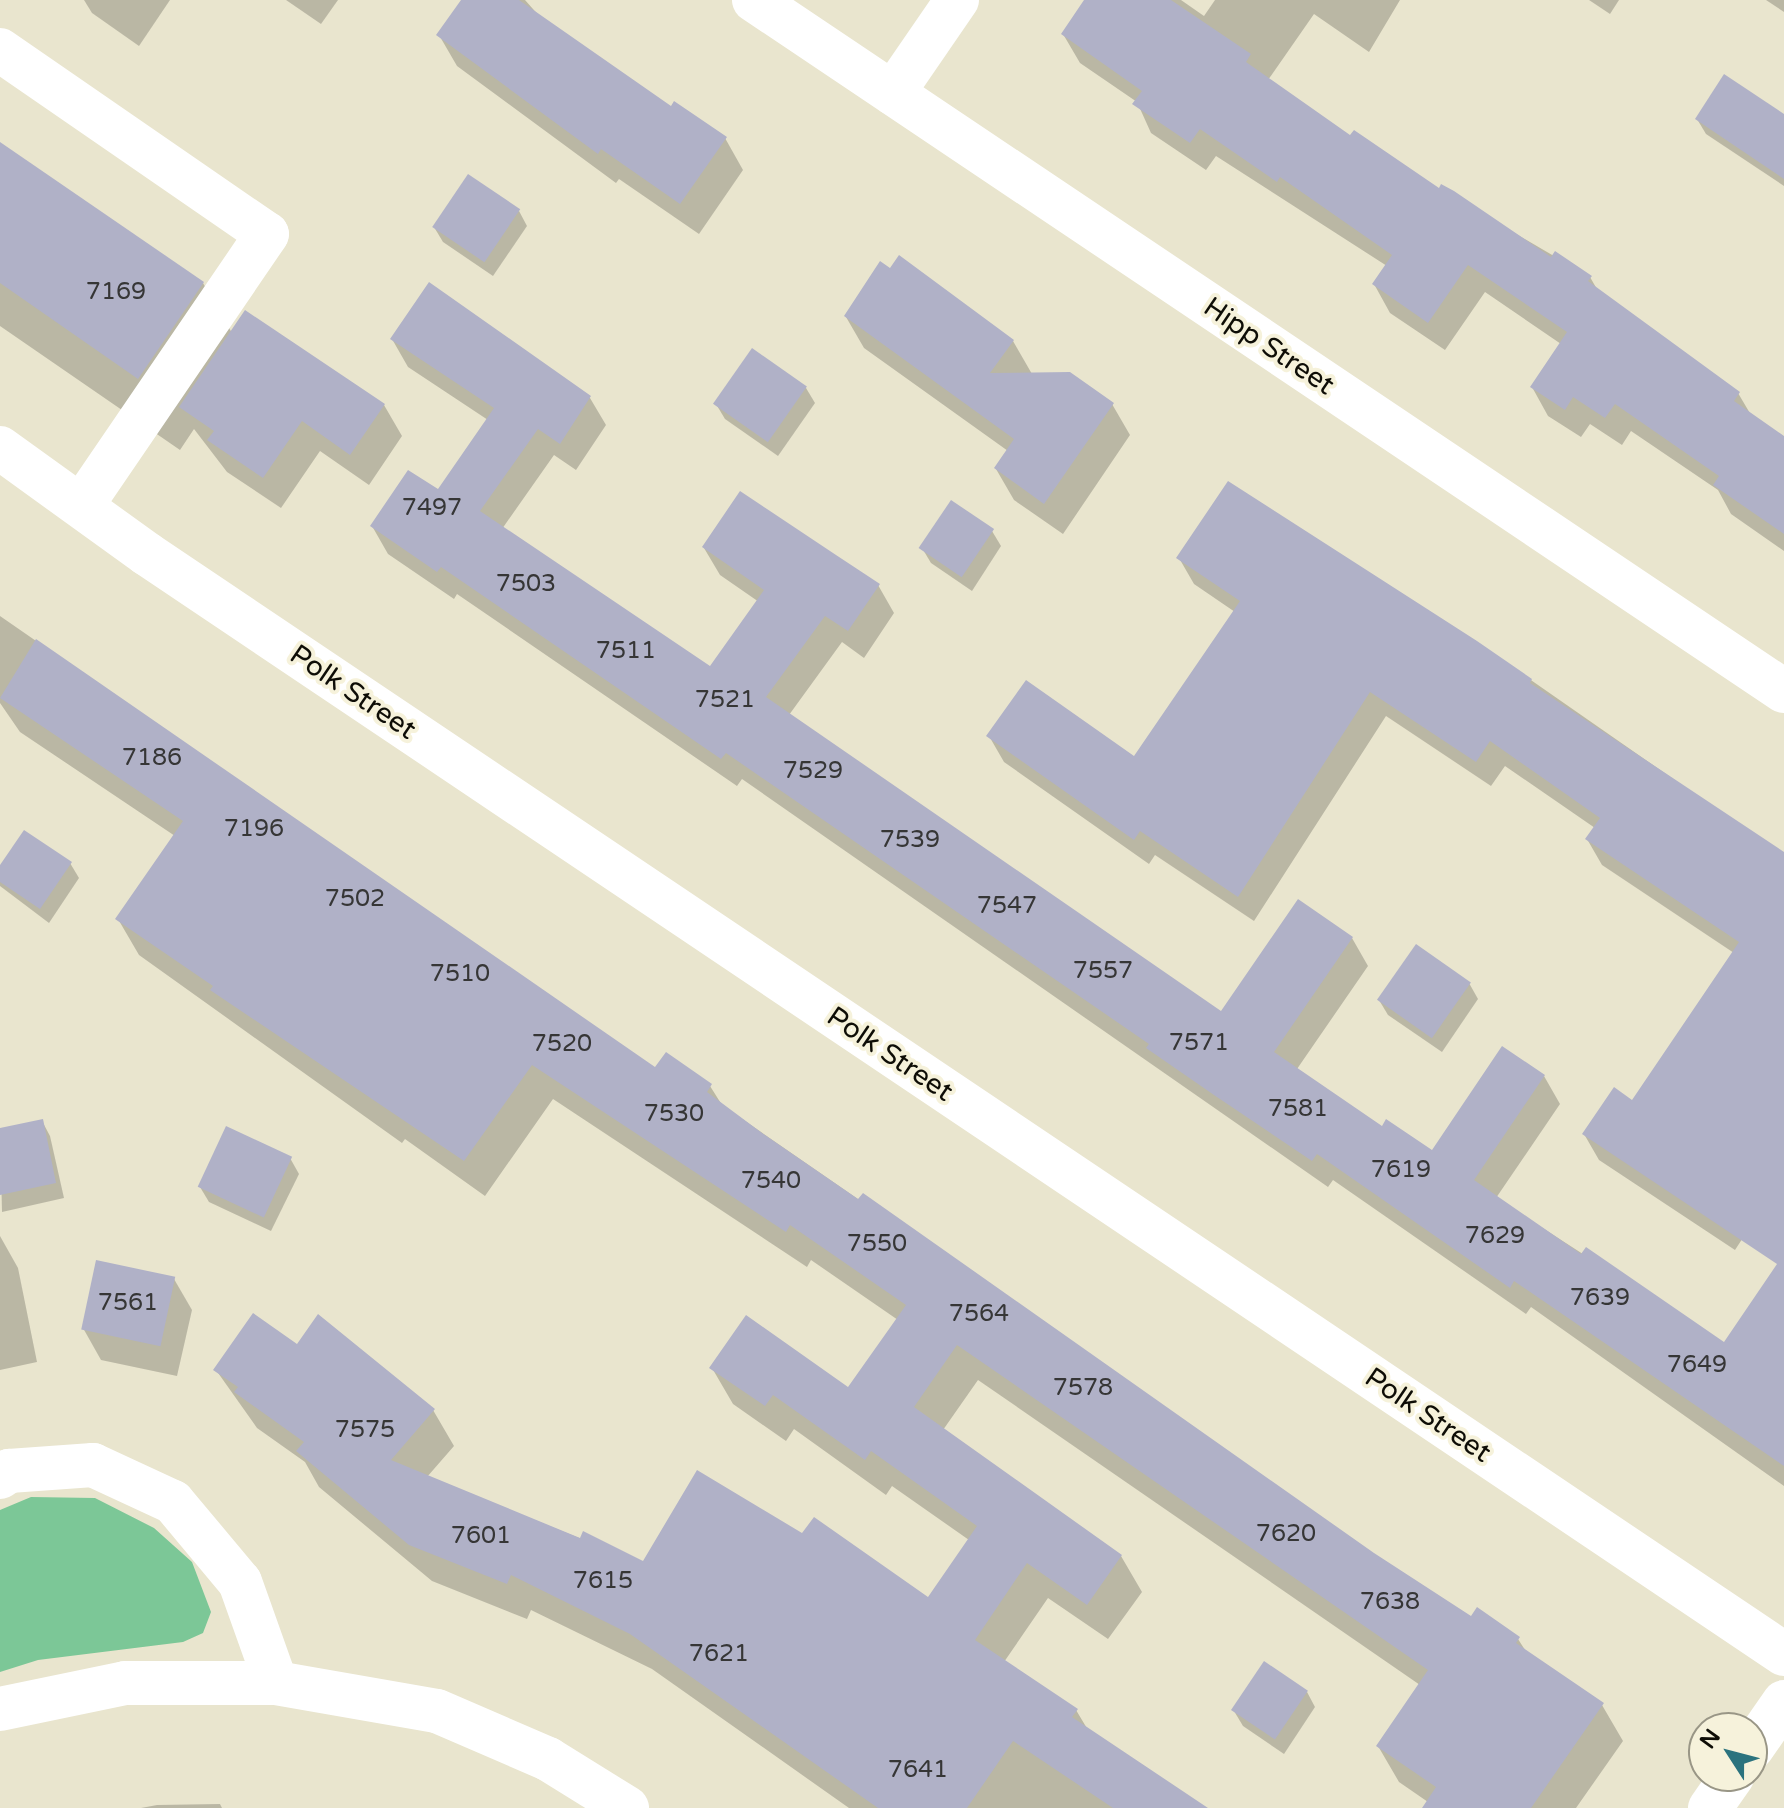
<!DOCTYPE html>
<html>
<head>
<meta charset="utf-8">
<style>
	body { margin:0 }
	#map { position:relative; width:1784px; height:1808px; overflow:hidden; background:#e9e5ce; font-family:"Varela Round",sans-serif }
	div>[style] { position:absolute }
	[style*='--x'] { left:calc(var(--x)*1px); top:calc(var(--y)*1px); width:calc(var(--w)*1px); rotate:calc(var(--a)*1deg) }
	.green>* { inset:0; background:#7cc797 }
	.shadow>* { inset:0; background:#0003 }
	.building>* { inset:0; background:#b0b1c7; transform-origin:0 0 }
	.minor>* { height:44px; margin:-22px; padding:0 22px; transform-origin:22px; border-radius:22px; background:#fff }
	span { translate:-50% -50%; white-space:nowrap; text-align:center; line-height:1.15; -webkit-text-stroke:8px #f6f2db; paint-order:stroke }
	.number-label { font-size:24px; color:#363636 }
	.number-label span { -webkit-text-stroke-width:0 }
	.street-label { font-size:28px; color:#0e0d06 }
	.north { position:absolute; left:1688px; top:1712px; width:80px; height:80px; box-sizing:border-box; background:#f6f2db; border:2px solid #999686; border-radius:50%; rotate:306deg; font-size:22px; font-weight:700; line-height:32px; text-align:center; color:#0e0d06 }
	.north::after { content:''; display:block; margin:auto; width:28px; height:36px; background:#2b737e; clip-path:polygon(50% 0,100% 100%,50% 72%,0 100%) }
</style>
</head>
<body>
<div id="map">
	<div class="green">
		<div style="clip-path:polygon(31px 1497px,95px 1498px,154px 1528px,192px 1562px,211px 1612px,203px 1633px,183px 1642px,38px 1660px,0 1672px,0 1510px)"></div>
	</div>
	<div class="shadow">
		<div style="clip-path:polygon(84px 0,170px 0,139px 46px,92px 13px)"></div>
		<div style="clip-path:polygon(286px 0,338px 0,321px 24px)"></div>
		<div style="clip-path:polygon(463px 0,525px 0,541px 18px,671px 108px,725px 138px,743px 170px,699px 234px,619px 179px,616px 183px,457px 66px,439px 35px)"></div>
		<div style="clip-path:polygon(1087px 0,1181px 0,1204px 16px,1215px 0,1400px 0,1369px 52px,1314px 14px,1268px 80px,1351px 138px,1590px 277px,1598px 291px,1738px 393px,1751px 415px,1784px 437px,1784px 551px,1731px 514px,1718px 490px,1631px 431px,1622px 445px,1590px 424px,1581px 437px,1548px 416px,1532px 387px,1561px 344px,1485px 292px,1445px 350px,1390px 313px,1374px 284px,1387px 266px,1216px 156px,1206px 170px,1151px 133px,1137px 102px,1080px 63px,1063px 34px)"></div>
		<div style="clip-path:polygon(1589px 0,1619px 0,1610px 14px)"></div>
		<div style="clip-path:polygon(1766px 0,1784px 0,1784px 12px)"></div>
		<div style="clip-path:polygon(1784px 117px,1784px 186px,1706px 134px,1697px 119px)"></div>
		<div style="clip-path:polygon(0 144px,203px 283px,232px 333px,384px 405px,402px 436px,369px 485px,320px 451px,281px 508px,227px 472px,194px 429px,180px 450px,0 326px)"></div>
		<div style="clip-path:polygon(519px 211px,527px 226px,493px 276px,443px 242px,434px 227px)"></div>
		<div style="clip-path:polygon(846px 317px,1013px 341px,1032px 374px,1112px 404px,1130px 435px,1063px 534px,1014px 500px,996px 469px,1008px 451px,864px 348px)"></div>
		<div style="clip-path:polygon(392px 339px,590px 398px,606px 425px,576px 470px,554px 455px,502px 529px,710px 669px,759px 602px,720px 575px,704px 548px,878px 585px,894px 613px,864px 658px,842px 642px,789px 715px,1221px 1014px,1352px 938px,1368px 966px,1297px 1069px,1382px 1128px,1432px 1153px,1544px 1076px,1560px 1104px,1496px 1198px,1724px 1345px,1784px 1256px,1784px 1486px,1531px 1307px,1526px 1314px,1333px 1180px,1328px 1187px,742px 779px,737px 786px,457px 594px,454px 599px,388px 554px,372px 526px,438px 492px,488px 420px,408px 367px)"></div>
		<div style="clip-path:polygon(753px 351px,806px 388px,815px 403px,778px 456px,725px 419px,716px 404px)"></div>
		<div style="clip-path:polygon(992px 531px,1001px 546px,972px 591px,931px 563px,922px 548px)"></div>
		<div style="clip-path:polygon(1179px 558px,1476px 642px,1784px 856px,1784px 1175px,1735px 1250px,1599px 1160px,1584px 1134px,1632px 1103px,1734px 953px,1602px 865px,1587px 839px,1595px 828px,1505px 766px,1491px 786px,1386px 716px,1254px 921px,1155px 855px,1149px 864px,1004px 762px,989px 736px,1135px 758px,1235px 612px,1194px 584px)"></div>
		<div style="clip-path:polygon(0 616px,656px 1070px,710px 1086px,722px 1105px,1373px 1555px,1472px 1618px,1518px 1639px,1527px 1653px,1602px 1705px,1623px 1741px,1576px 1808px,1427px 1808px,1428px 1802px,1399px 1782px,1378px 1746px,1420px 1685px,978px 1380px,943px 1430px,1121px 1556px,1142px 1592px,1108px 1639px,1048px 1598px,1004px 1662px,1076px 1710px,1088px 1730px,1183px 1808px,849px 1808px,652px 1669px,531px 1610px,527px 1619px,432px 1581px,319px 1487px,305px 1462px,257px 1428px,216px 1370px,297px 1347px,433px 1410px,454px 1446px,427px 1477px,644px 1564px,803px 1536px,929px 1599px,969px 1540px,892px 1486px,886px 1495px,794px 1429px,786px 1441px,733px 1404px,712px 1368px,848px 1390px,898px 1320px,811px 1260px,807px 1267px,553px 1099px,485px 1196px,405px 1139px,402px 1143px,139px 955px,118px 919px,175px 836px,20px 732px,0 703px)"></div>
		<div style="clip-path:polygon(70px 863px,79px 878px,49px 923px,0 886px,0 869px)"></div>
		<div style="clip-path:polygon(1469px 983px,1478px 999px,1442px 1052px,1388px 1015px,1379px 1000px)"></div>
		<div style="clip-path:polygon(42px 1121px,50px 1136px,64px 1198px,2px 1212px,0 1130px)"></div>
		<div style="clip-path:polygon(290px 1158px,299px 1174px,271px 1231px,209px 1202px,200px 1187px)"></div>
		<div style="clip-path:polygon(0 1236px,18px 1268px,37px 1362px,0 1370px)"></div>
		<div style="clip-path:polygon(174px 1279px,192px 1310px,177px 1376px,101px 1360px,83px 1328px)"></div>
		<div style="clip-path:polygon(1307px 1692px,1315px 1707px,1284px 1754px,1243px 1726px,1234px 1711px)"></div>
		<div style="clip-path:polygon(220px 1804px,222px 1808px,141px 1808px,157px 1805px)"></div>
	</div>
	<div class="building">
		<div style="clip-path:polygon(461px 0,519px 0,671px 106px,674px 101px,727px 137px,680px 204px,601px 149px,598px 154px,436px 35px)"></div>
		<div style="clip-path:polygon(1084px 0,1171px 0,1251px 54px,1246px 62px,1350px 135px,1354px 130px,1439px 188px,1441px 184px,1454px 191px,1551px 257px,1555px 251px,1592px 276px,1588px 281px,1740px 392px,1734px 401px,1784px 436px,1784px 534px,1713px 485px,1719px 476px,1615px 404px,1605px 418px,1573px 397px,1565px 410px,1530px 387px,1567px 332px,1468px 265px,1428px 323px,1372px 284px,1392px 255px,1280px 177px,1277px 182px,1200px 129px,1190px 143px,1132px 104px,1142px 91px,1061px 34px)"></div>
		<div style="clip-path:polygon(1724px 74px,1784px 114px,1784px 179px,1695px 119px)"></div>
		<div style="clip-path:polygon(0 142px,204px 282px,138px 379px,0 283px)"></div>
		<div style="left:468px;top:174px;width:63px;height:64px;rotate:34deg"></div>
		<div style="clip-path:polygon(899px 255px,1014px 340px,990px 373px,1070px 372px,1114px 403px,1044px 504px,994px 468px,1014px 439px,844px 316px,880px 261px,890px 268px)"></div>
		<div style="clip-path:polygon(429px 282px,591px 396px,560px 444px,538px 429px,480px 511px,710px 666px,764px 590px,702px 547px,740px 491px,836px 555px,880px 584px,848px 631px,825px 616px,766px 697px,1221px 1011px,1298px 899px,1353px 937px,1274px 1052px,1382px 1126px,1386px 1119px,1432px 1150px,1502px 1046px,1545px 1075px,1474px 1180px,1581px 1254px,1586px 1247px,1724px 1342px,1777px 1264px,1582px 1134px,1614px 1087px,1632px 1100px,1739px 942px,1585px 839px,1600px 818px,1490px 741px,1476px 762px,1370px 692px,1238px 897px,1140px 831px,1134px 840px,986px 736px,1026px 680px,1134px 756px,1240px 601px,1176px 558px,1228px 481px,1477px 641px,1532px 679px,1530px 683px,1784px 852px,1784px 1466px,1514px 1281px,1510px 1288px,1317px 1154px,1312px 1161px,1214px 1095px,1146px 1048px,1149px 1044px,726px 753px,721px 759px,441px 567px,437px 572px,370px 526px,408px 470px,438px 489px,494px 408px,390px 339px)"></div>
		<div style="clip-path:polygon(245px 310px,385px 404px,350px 455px,302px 421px,263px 478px,207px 440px,214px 431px,179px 407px)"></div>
		<div style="left:752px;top:348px;width:67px;height:68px;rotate:35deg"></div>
		<div style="left:951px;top:500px;width:52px;height:58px;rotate:34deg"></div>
		<div style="clip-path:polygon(36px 639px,655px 1067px,666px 1052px,712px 1084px,707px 1092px,762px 1133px,858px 1199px,863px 1193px,1374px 1553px,1471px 1616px,1477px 1607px,1520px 1637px,1516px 1643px,1604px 1703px,1531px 1808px,1422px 1808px,1436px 1787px,1376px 1746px,1428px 1670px,957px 1345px,914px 1407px,1122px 1555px,1087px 1605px,1027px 1563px,975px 1640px,1078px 1709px,1072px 1717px,1208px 1808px,1113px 1808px,1013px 1741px,967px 1808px,878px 1808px,630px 1634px,511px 1575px,507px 1584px,409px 1545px,296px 1451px,304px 1442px,234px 1392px,238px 1387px,213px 1370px,253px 1313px,297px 1344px,318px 1314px,435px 1409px,391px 1460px,580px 1538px,583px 1531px,643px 1561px,697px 1470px,802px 1533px,814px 1517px,928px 1597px,977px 1526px,871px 1451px,865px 1460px,773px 1395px,765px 1406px,709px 1368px,746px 1315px,848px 1387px,906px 1305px,790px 1225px,786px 1232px,532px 1065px,464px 1161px,210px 990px,213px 986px,115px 919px,183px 821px,0 698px)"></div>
		<div style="clip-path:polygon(24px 830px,72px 862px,40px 909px,0 882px,0 865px)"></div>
		<div style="left:1416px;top:944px;width:67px;height:68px;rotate:35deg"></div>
		<div style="clip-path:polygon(43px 1119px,56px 1183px,0 1195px,0 1128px)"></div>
		<div style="left:226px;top:1126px;width:73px;height:67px;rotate:25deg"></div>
		<div style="left:96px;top:1260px;width:81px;height:71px;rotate:12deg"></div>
		<div style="left:1264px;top:1661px;width:53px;height:59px;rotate:34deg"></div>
	</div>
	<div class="minor">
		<div style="--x:754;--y:0;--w:1240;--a:33.86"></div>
		<div style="--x:0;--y:50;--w:324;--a:34.6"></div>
		<div style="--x:267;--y:234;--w:328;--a:124.3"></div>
		<div style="--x:893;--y:93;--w:113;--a:-55.5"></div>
		<div style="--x:0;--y:448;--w:181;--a:35.8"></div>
		<div style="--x:147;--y:554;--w:1972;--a:33.9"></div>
		<div style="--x:0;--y:1477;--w:11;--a:-34"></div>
		<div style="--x:9;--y:1471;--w:84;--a:-4.1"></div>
		<div style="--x:93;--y:1465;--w:88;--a:24.8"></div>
		<div style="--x:173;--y:1502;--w:104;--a:50.1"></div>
		<div style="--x:240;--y:1582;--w:107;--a:70.4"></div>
		<div style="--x:0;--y:1709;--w:128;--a:-11.7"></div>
		<div style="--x:125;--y:1683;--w:151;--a:0"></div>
		<div style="--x:276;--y:1683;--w:163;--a:9.9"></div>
		<div style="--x:437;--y:1711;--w:121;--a:23.4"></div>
		<div style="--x:548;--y:1759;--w:93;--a:31.8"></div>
		<div style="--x:1752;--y:1748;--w:56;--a:-55.2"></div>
		<div style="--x:1710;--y:1808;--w:39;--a:-55"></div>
	</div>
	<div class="number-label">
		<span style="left:116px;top:292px">7169</span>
		<span style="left:432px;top:508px">7497</span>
		<span style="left:526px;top:584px">7503</span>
		<span style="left:626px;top:651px">7511</span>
		<span style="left:725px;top:700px">7521</span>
		<span style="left:152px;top:758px">7186</span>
		<span style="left:813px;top:771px">7529</span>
		<span style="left:254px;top:829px">7196</span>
		<span style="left:910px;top:840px">7539</span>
		<span style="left:355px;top:899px">7502</span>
		<span style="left:1007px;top:906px">7547</span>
		<span style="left:1103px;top:971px">7557</span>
		<span style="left:460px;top:974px">7510</span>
		<span style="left:1199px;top:1043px">7571</span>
		<span style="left:562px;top:1044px">7520</span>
		<span style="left:1298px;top:1109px">7581</span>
		<span style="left:674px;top:1114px">7530</span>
		<span style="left:1401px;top:1170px">7619</span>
		<span style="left:771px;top:1181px">7540</span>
		<span style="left:1495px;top:1236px">7629</span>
		<span style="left:877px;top:1244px">7550</span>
		<span style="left:1600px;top:1298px">7639</span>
		<span style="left:128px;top:1303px">7561</span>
		<span style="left:979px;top:1314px">7564</span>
		<span style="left:1697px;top:1365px">7649</span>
		<span style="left:1083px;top:1388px">7578</span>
		<span style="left:365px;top:1430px">7575</span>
		<span style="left:1286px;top:1534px">7620</span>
		<span style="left:481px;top:1536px">7601</span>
		<span style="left:603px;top:1581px">7615</span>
		<span style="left:1390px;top:1602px">7638</span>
		<span style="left:719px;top:1654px">7621</span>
		<span style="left:918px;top:1770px">7641</span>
	</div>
	<div class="street-label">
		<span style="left:1269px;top:346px;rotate:34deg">Hipp Street</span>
		<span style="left:353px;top:692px;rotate:34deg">Polk Street</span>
		<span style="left:890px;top:1054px;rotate:34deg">Polk Street</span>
		<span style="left:1428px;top:1415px;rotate:34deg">Polk Street</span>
	</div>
	<div class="north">N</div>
</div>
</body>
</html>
